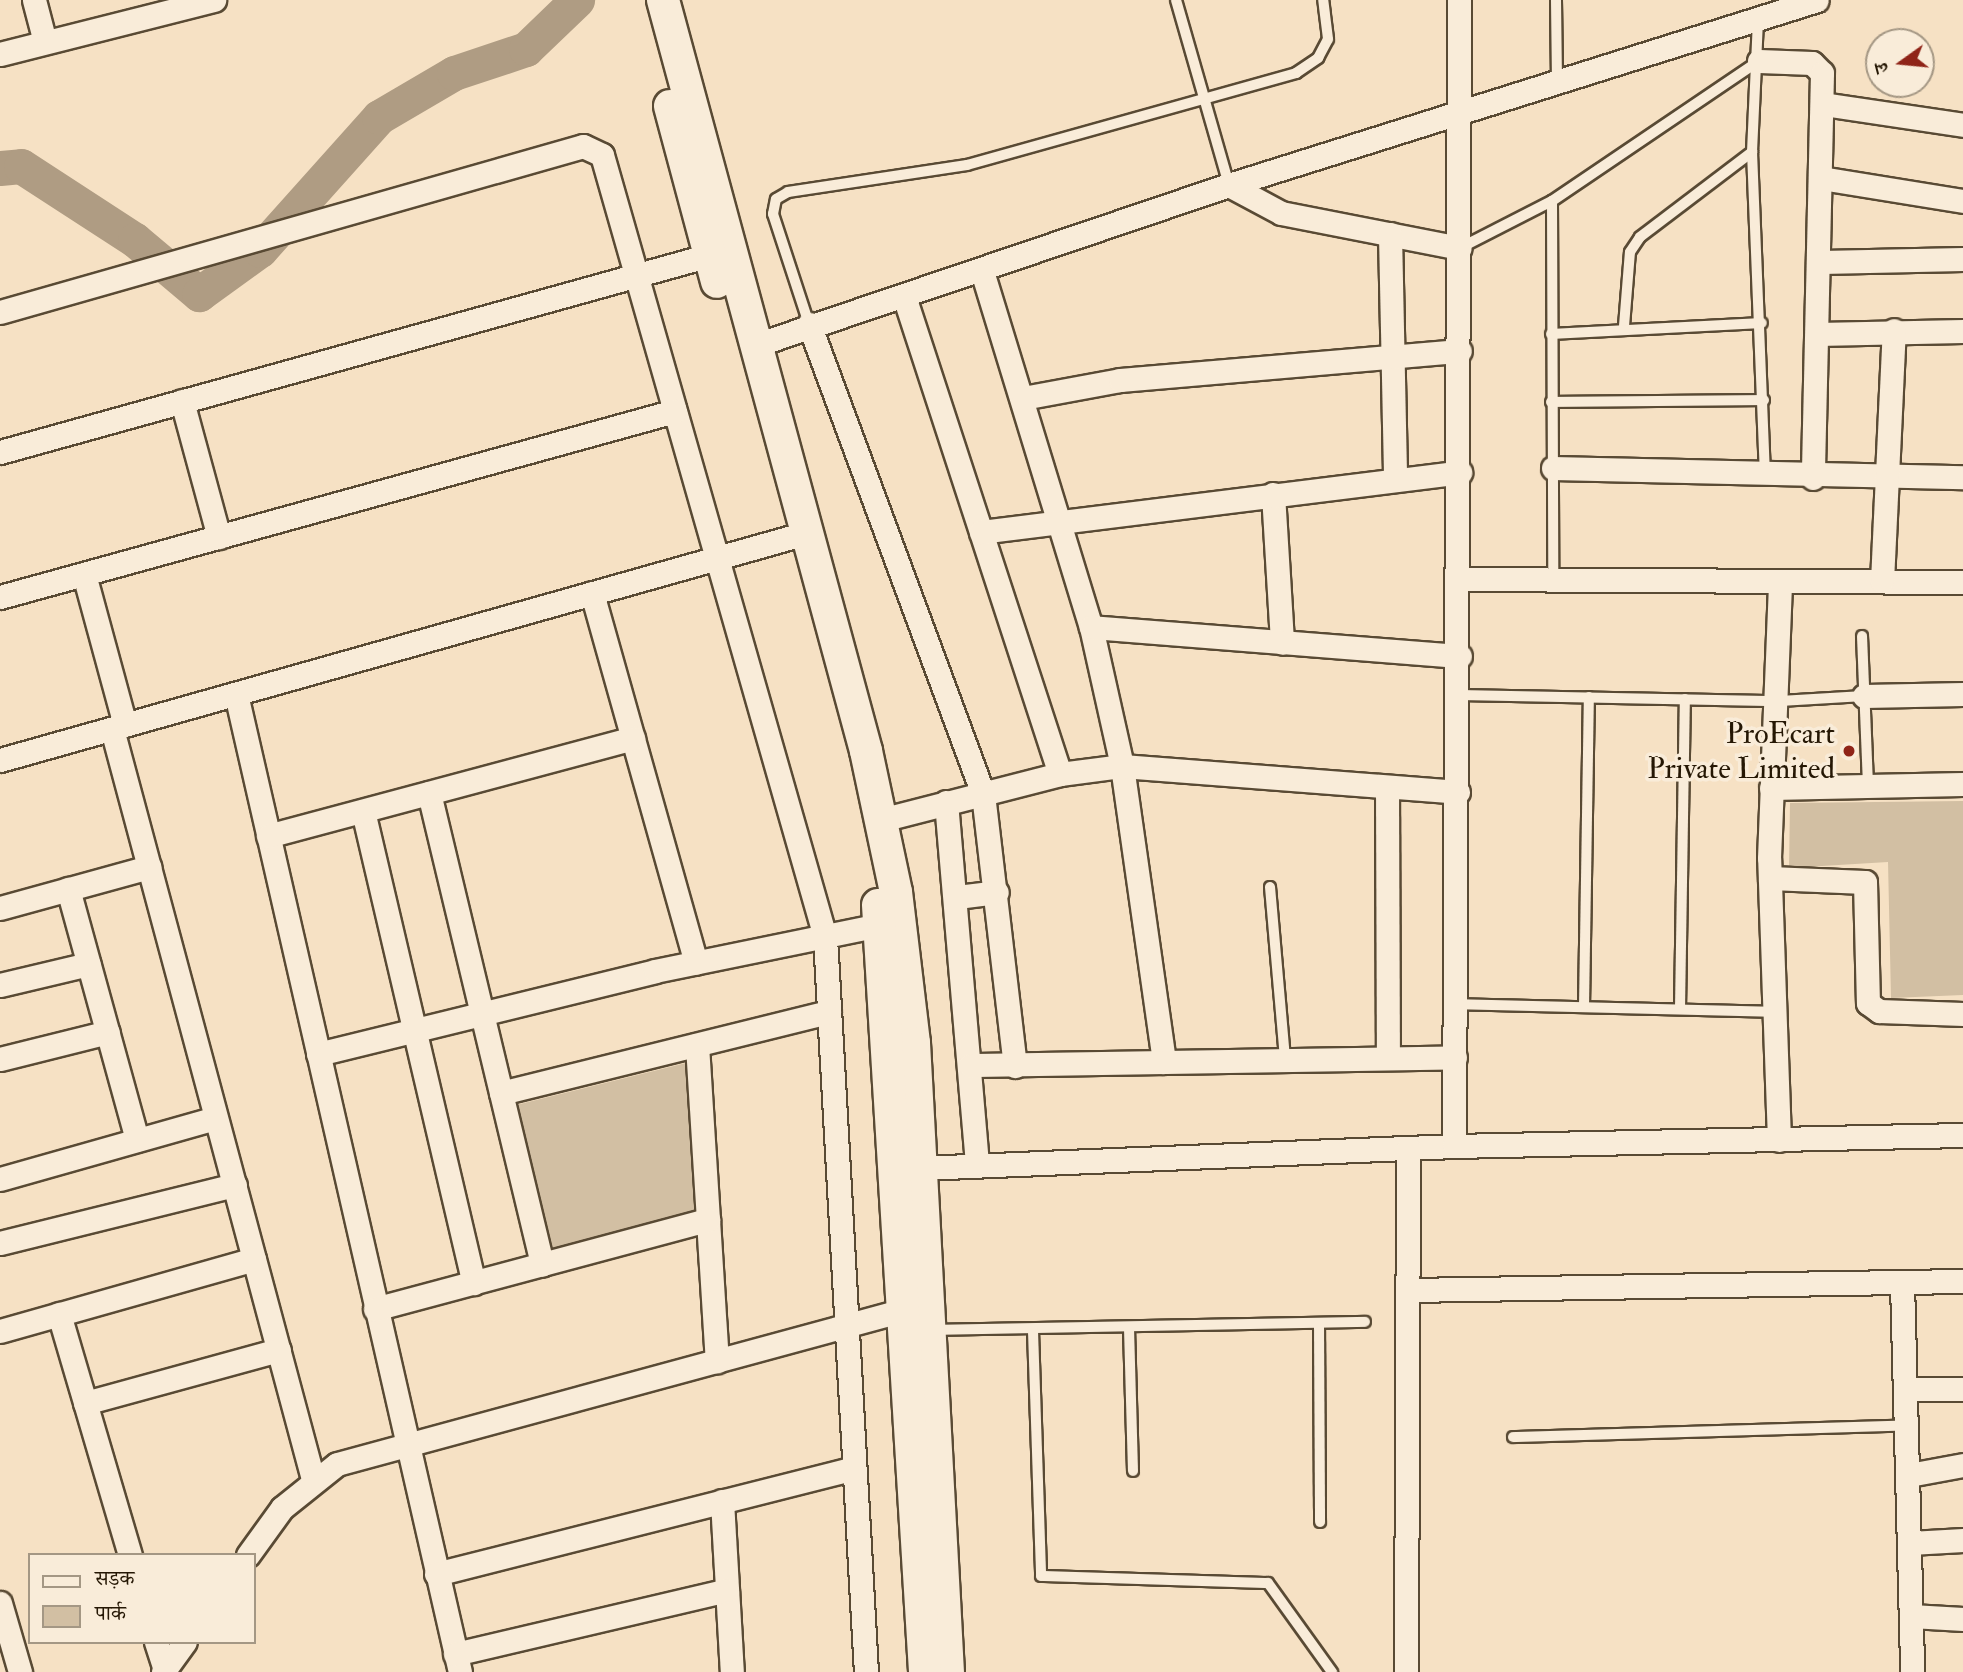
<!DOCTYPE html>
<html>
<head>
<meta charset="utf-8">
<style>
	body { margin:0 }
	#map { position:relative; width:1963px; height:1672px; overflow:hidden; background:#f6e1c4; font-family:"IM FELL Double Pica","Noto Serif Devanagari",serif }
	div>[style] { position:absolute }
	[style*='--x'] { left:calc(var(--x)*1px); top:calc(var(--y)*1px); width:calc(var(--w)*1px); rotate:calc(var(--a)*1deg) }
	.green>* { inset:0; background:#d2bfa3 }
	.river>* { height:35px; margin:-17.5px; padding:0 17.5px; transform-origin:17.5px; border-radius:17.5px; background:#af9c83 }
	.roads { filter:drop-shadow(2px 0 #594a34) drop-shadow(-2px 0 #594a34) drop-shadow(0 2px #594a34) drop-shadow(0 -2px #594a34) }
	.lane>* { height:10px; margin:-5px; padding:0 5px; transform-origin:5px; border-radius:5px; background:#f9ecd9 }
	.street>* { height:23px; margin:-11.5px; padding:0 11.5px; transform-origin:11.5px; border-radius:11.5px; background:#f9ecd9 }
	.secondary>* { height:32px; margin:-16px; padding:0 16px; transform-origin:16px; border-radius:16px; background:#f9ecd9 }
	.dots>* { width:19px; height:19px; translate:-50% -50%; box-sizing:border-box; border:4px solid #f9ecd9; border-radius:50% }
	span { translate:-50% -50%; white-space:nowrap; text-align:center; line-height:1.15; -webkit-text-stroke:7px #f9ecd9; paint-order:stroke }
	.poi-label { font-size:30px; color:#251704 }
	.right { translate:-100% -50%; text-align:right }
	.legend { position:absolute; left:28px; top:1553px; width:228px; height:91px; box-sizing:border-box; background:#f9ecd9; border:2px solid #a49784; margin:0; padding:9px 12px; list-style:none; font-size:21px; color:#251704 }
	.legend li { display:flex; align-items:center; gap:14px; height:35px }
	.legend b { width:35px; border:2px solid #a49784 }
	.north { position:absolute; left:1865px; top:28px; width:70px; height:70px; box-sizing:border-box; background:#f9ecd9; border:2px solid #a49784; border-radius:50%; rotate:255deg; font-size:19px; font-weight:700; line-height:28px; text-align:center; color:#251704 }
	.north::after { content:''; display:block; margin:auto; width:24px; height:32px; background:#8f2418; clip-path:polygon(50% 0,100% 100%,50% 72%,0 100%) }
</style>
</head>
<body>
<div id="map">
	<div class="green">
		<div style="clip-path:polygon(1963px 801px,1963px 995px,1891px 998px,1888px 862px,1789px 868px,1790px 803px)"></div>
		<div style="clip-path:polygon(686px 1063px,696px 1212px,547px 1251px,516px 1105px)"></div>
	</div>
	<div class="river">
		<div style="--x:0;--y:168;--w:21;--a:-5"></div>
		<div style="--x:21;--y:166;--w:136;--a:33"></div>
		<div style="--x:135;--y:240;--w:84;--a:40.2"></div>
		<div style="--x:199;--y:294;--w:75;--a:-35.8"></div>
		<div style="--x:260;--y:250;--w:178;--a:-48.2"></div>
		<div style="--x:379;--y:117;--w:87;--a:-30.4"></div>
		<div style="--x:454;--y:73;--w:76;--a:-18.4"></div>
		<div style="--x:526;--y:49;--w:71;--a:-43.9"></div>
	</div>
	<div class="roads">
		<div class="lane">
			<div style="--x:1176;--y:0;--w:192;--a:74"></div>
			<div style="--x:1556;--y:0;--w:83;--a:89.3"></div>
			<div style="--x:1758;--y:20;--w:132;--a:92.6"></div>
			<div style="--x:1752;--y:152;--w:323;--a:87.7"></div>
			<div style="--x:1552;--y:201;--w:376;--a:89.8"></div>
			<div style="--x:1460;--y:248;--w:103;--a:-27.1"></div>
			<div style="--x:1552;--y:201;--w:250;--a:-34.1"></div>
			<div style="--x:809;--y:324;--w:116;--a:-108.1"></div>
			<div style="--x:773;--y:214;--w:15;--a:-79"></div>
			<div style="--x:776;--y:199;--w:14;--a:-30"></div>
			<div style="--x:788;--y:192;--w:181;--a:-8.6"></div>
			<div style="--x:967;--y:165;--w:342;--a:-15.6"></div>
			<div style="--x:1296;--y:73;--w:27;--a:-34"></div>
			<div style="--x:1318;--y:58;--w:21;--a:-62"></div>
			<div style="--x:1328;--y:39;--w:39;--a:-97"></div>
			<div style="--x:1624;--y:326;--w:74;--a:-85.4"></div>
			<div style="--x:1630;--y:252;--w:18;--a:-56"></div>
			<div style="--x:1640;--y:237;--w:141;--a:-37.2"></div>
			<div style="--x:1551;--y:334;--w:211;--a:-3"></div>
			<div style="--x:1551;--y:402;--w:213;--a:-0.5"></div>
			<div style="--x:1862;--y:636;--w:150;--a:87.7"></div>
			<div style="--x:1459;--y:695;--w:321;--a:1.1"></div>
			<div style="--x:1780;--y:701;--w:84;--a:-3.4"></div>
			<div style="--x:1270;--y:887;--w:174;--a:85"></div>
			<div style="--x:1455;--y:1004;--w:321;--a:1.4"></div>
			<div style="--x:1584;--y:1007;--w:310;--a:-89.1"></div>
			<div style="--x:1680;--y:1009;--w:310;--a:-89.1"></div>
			<div style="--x:1319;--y:1323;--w:199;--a:89.7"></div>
			<div style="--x:1129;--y:1328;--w:143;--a:88.4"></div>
			<div style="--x:934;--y:1330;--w:431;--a:-1.1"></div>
			<div style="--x:1033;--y:1331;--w:245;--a:88.1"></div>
			<div style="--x:1041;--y:1576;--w:227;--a:1.8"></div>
			<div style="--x:1268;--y:1583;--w:110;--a:54.3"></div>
			<div style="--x:1513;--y:1437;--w:395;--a:-1.7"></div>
		</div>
		<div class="street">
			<div style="--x:34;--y:0;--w:43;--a:75.3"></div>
			<div style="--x:0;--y:54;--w:221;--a:-14.2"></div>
			<div style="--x:1759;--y:61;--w:53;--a:2.2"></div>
			<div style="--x:1812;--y:63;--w:14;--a:45"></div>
			<div style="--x:1822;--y:73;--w:405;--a:91.3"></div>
			<div style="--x:1823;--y:104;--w:142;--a:8.5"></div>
			<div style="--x:1821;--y:178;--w:144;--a:9.2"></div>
			<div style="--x:1229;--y:185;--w:59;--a:28.3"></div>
			<div style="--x:1281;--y:213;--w:182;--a:11.1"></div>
			<div style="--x:1390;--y:234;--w:246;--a:88.8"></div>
			<div style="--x:1821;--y:262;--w:142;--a:-1.2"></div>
			<div style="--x:982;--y:271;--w:372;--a:73"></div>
			<div style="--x:1091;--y:627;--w:142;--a:77.4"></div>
			<div style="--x:1122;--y:766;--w:299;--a:81.9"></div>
			<div style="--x:904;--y:296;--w:503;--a:71.93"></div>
			<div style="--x:0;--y:312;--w:606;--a:-15.89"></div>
			<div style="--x:583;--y:146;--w:21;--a:25"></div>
			<div style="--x:602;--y:155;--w:813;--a:74.08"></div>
			<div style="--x:825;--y:937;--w:736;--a:86.81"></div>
			<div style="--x:809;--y:324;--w:501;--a:69.68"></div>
			<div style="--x:983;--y:794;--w:274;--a:83.3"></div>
			<div style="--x:1817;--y:334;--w:146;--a:-1.2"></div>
			<div style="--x:756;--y:345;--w:499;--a:-18.7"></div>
			<div style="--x:1229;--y:185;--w:616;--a:-17.46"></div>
			<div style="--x:1023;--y:398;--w:99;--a:-10.5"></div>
			<div style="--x:1120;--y:380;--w:341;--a:-4.9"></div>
			<div style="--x:182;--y:401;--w:141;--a:74.8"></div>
			<div style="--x:0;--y:452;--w:737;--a:-15.51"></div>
			<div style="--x:1553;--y:468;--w:410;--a:1.3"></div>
			<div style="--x:1273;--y:494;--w:149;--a:86.5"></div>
			<div style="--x:981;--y:532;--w:483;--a:-7.1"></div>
			<div style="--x:84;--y:574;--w:156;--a:74.8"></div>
			<div style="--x:1461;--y:579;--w:502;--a:0.34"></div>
			<div style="--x:1882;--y:581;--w:251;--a:-87.3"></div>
			<div style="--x:592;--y:593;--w:384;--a:74.3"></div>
			<div style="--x:0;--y:597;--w:700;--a:-15.41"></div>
			<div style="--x:1091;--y:627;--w:370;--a:4.5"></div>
			<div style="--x:236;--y:694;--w:1003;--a:77.1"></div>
			<div style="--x:1864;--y:696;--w:99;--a:-1.2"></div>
			<div style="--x:112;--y:729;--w:776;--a:75"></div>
			<div style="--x:0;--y:760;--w:837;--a:-15.73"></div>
			<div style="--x:1387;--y:788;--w:270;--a:89.8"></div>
			<div style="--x:1771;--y:788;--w:192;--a:-1.2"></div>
			<div style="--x:429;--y:793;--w:485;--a:76.5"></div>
			<div style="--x:946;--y:802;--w:364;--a:85.1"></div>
			<div style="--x:363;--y:811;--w:485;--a:76.8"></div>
			<div style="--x:881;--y:820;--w:185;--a:-14.4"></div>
			<div style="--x:1060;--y:774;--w:63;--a:-7.4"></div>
			<div style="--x:1122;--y:766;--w:337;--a:4.4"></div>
			<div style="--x:268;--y:836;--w:378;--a:-15"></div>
			<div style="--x:1770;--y:878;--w:95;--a:2.4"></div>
			<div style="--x:1865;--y:882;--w:121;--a:88.6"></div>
			<div style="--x:1868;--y:1003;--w:14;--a:36"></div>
			<div style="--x:1879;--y:1011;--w:84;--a:2"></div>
			<div style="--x:68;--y:889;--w:260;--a:74.6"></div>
			<div style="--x:957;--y:897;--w:40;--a:-7.1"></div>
			<div style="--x:0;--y:908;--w:155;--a:-15.4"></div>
			<div style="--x:0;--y:985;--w:91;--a:-13.3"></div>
			<div style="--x:697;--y:1045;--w:317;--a:86.4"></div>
			<div style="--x:318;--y:1054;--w:347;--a:-13.8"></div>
			<div style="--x:655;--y:971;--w:230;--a:-11.6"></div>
			<div style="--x:0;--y:1059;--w:111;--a:-14"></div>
			<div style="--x:970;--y:1065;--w:485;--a:-0.9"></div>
			<div style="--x:501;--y:1093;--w:338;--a:-13.9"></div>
			<div style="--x:1779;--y:1140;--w:282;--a:-92"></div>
			<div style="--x:1769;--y:858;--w:277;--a:-87.7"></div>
			<div style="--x:1454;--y:1146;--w:1146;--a:-89.75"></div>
			<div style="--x:921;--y:1168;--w:533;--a:-2.36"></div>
			<div style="--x:1454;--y:1146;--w:509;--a:-1.24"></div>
			<div style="--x:0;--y:1179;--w:224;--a:-15.8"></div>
			<div style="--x:0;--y:1243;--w:242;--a:-13.9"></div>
			<div style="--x:1902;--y:1282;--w:390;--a:88.5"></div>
			<div style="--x:1408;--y:1290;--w:555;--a:-0.93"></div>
			<div style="--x:375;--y:1309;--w:345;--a:-15"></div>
			<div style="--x:59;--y:1314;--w:251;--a:73.6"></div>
			<div style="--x:0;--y:1331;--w:264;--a:-15.8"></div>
			<div style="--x:1908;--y:1389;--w:55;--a:0"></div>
			<div style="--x:85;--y:1403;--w:201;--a:-15.3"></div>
			<div style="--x:1909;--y:1475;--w:55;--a:-10.5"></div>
			<div style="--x:722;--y:1501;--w:171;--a:86.7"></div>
			<div style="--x:1910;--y:1543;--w:53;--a:-3.2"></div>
			<div style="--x:248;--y:1555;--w:58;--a:-54.1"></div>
			<div style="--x:282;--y:1508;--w:70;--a:-38.7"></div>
			<div style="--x:337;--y:1464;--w:599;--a:-15.2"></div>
			<div style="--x:436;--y:1574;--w:431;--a:-14.2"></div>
			<div style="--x:0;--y:1603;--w:72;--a:73.8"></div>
			<div style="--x:1911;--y:1616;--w:52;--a:3.3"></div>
			<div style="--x:156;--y:1642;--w:29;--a:72"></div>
			<div style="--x:455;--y:1654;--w:279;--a:-13.2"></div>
			<div style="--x:163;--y:1672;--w:37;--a:-54"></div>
			<div style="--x:1406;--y:1672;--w:524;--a:-89.78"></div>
		</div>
		<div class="secondary">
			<div style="--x:663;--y:0;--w:778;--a:74.87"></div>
			<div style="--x:866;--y:751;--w:144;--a:78"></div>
			<div style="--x:896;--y:892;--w:152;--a:83.2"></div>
			<div style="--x:914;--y:1043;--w:630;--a:86.91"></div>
			<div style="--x:670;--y:106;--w:182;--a:75"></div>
			<div style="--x:878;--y:905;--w:768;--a:86.49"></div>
		</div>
	</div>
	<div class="dots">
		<div style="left:1849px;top:751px;background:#8f2418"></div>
	</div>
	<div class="poi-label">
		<span class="right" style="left:1835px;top:751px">ProEcart<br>Private Limited</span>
	</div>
	<ul class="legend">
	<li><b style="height:9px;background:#f9ecd9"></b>सड़क</li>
	<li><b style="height:19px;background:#d2bfa3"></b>पार्क</li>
	</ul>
	<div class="north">उ</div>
</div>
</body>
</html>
